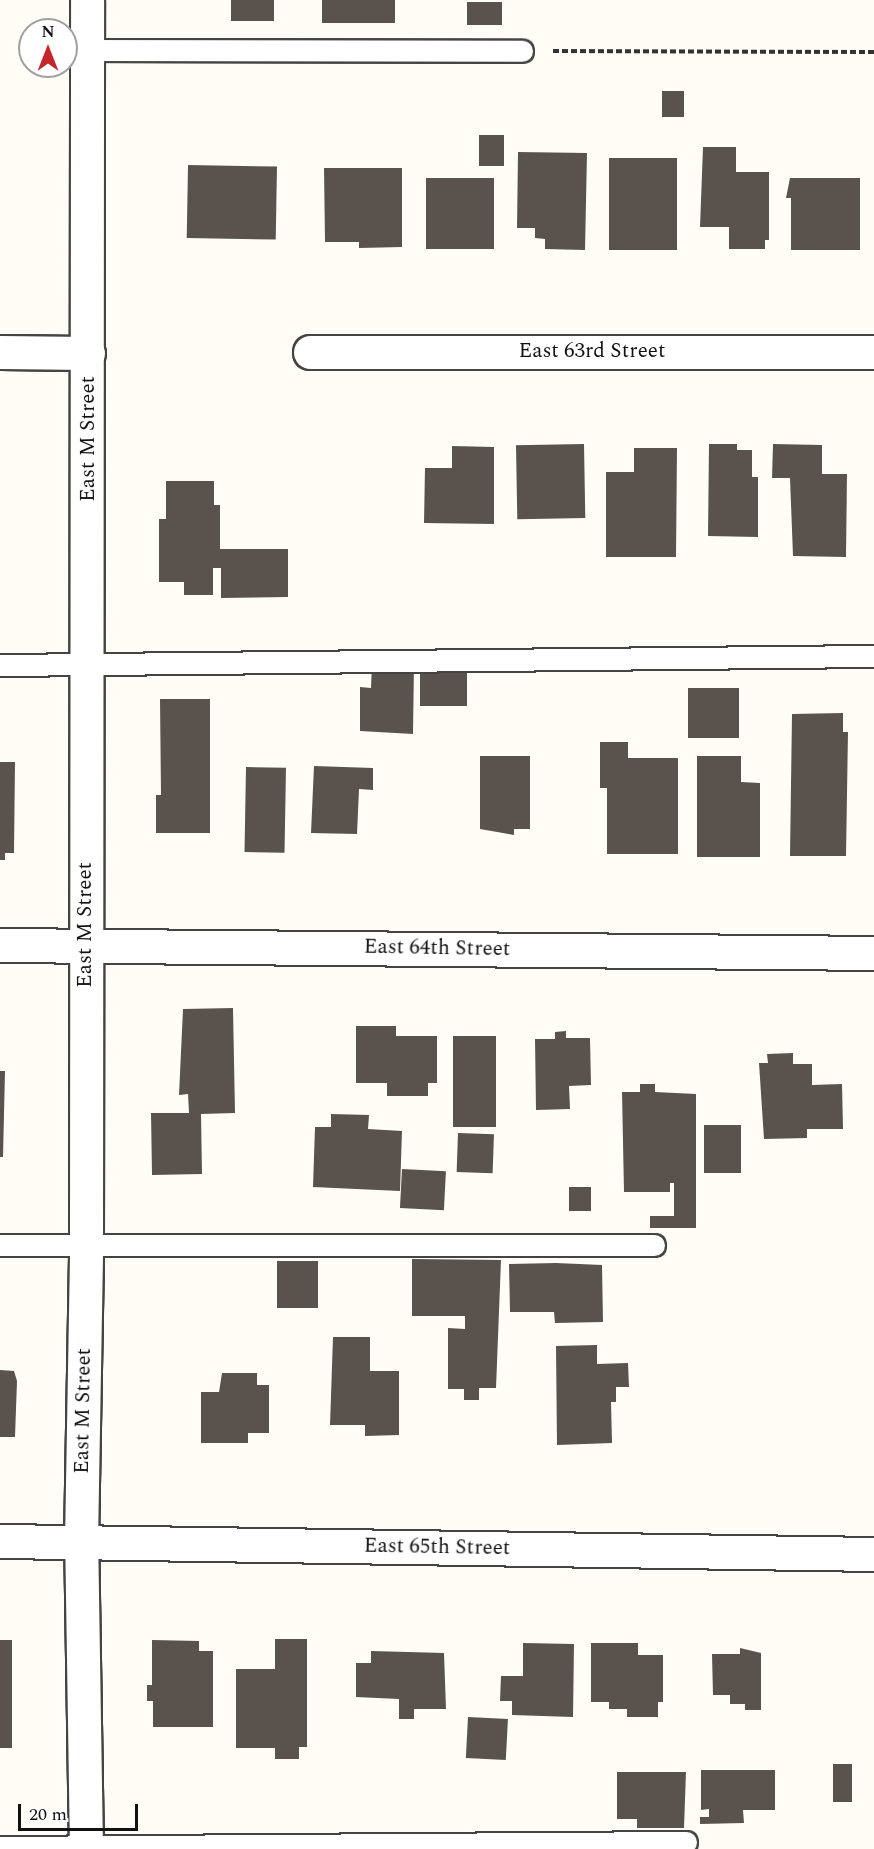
<!DOCTYPE html>
<html>
<head>
<meta charset="utf-8">
<style>
	body { margin:0 }
	#map { position:relative; width:874px; height:1849px; overflow:hidden; background:#fffdf5; font-family:Spectral,serif }
	div>[style] { position:absolute }
	[style*='--x'] { left:calc(var(--x)*1px); top:calc(var(--y)*1px); width:calc(var(--w)*1px); rotate:calc(var(--a)*1deg) }
	.building>* { inset:0; background:#5a524d; transform-origin:0 0 }
	.path>* { height:4px; margin-top:-2px; transform-origin:0; background:repeating-linear-gradient(90deg,#333 0 6px,transparent 0 9px) }
	.roads { filter:drop-shadow(2px 0 #444) drop-shadow(-2px 0 #444) drop-shadow(0 2px #444) drop-shadow(0 -2px #444) }
	.service>* { height:21px; margin:-10.5px; padding:0 10.5px; transform-origin:10.5px; border-radius:10.5px; background:#fff }
	.minor>* { height:33px; margin:-16.5px; padding:0 16.5px; transform-origin:16.5px; border-radius:16.5px; background:#fff }
	.tertiary>* { height:33px; margin:-16.5px; padding:0 16.5px; transform-origin:16.5px; border-radius:16.5px; background:#fff }
	span { translate:-50% -50%; white-space:nowrap; text-align:center; line-height:1.15; -webkit-text-stroke:6px #fff; paint-order:stroke }
	.street-label { font-size:21px; color:#111 }
	.north { position:absolute; left:18px; top:18px; width:60px; height:60px; box-sizing:border-box; background:#fff; border:2px solid #a0a0a0; border-radius:50%; rotate:0deg; font-size:16px; font-weight:700; line-height:24px; text-align:center; color:#111 }
	.north::after { content:''; display:block; margin:auto; width:21px; height:27px; background:#c4262e; clip-path:polygon(50% 0,100% 100%,50% 72%,0 100%) }
	.scale { position:absolute; left:18px; top:1804px; width:120px; height:27px; box-sizing:border-box; border:3px solid #111; border-top:0; padding-left:8px; font-size:18px; line-height:21px; white-space:nowrap; color:#111; -webkit-text-stroke:4px #fff; paint-order:stroke }
</style>
</head>
<body>
<div id="map">
	<div class="building">
		<div style="left:231px;top:0;width:43px;height:21px"></div>
		<div style="left:322px;top:0;width:73px;height:23px"></div>
		<div style="left:502px;top:2px;width:23px;height:35px;rotate:90deg"></div>
		<div style="left:684px;top:91px;width:26px;height:22px;rotate:90deg"></div>
		<div style="left:479px;top:135px;width:25px;height:31px"></div>
		<div style="clip-path:polygon(703px 147px,736px 147px,736px 172px,769px 172px,769px 240px,765px 240px,765px 249px,729px 249px,729px 227px,700px 227px)"></div>
		<div style="clip-path:polygon(518px 152px,587px 153px,585px 250px,545px 249px,545px 239px,535px 238px,535px 228px,517px 228px)"></div>
		<div style="left:609px;top:158px;width:68px;height:92px"></div>
		<div style="left:188px;top:165px;width:89px;height:73px;rotate:1deg"></div>
		<div style="clip-path:polygon(324px 168px,402px 168px,402px 247px,359px 248px,359px 242px,325px 242px)"></div>
		<div style="left:426px;top:178px;width:68px;height:71px"></div>
		<div style="clip-path:polygon(790px 178px,860px 178px,860px 250px,791px 250px,791px 198px,786px 198px)"></div>
		<div style="left:584px;top:444px;width:74px;height:68px;rotate:89deg"></div>
		<div style="clip-path:polygon(709px 444px,737px 444px,737px 450px,752px 450px,752px 477px,758px 477px,758px 537px,708px 536px)"></div>
		<div style="clip-path:polygon(773px 444px,822px 445px,822px 474px,847px 474px,846px 557px,793px 556px,790px 478px,772px 478px)"></div>
		<div style="clip-path:polygon(452px 446px,494px 447px,494px 524px,424px 523px,425px 468px,452px 468px)"></div>
		<div style="clip-path:polygon(634px 448px,677px 448px,676px 557px,606px 557px,606px 472px,634px 472px)"></div>
		<div style="clip-path:polygon(166px 481px,214px 481px,214px 505px,220px 505px,220px 549px,288px 549px,288px 597px,221px 598px,221px 568px,213px 568px,213px 595px,184px 595px,184px 582px,159px 582px,159px 519px,166px 519px)"></div>
		<div style="clip-path:polygon(372px 663px,414px 664px,413px 734px,360px 731px,360px 687px,371px 688px)"></div>
		<div style="left:420px;top:667px;width:47px;height:39px"></div>
		<div style="left:688px;top:688px;width:51px;height:50px"></div>
		<div style="clip-path:polygon(160px 699px,210px 699px,210px 833px,156px 833px,156px 795px,161px 795px)"></div>
		<div style="clip-path:polygon(843px 713px,843px 732px,848px 732px,846px 856px,790px 856px,792px 714px)"></div>
		<div style="clip-path:polygon(600px 742px,628px 742px,628px 758px,678px 758px,678px 854px,607px 854px,607px 788px,600px 788px)"></div>
		<div style="clip-path:polygon(480px 756px,530px 756px,530px 829px,514px 829px,514px 835px,480px 829px)"></div>
		<div style="clip-path:polygon(697px 756px,741px 756px,741px 782px,760px 783px,760px 857px,697px 857px)"></div>
		<div style="clip-path:polygon(0 762px,15px 762px,14px 853px,5px 853px,5px 860px,0 860px)"></div>
		<div style="clip-path:polygon(314px 766px,373px 768px,373px 790px,359px 789px,357px 834px,311px 833px)"></div>
		<div style="left:246px;top:767px;width:40px;height:85px;rotate:1deg"></div>
		<div style="clip-path:polygon(233px 1008px,235px 1113px,201px 1114px,202px 1174px,152px 1175px,151px 1113px,189px 1113px,188px 1094px,179px 1095px,183px 1009px)"></div>
		<div style="clip-path:polygon(356px 1026px,396px 1026px,396px 1036px,437px 1036px,437px 1083px,428px 1083px,428px 1096px,387px 1096px,387px 1083px,356px 1083px)"></div>
		<div style="clip-path:polygon(566px 1031px,566px 1038px,590px 1038px,591px 1085px,569px 1086px,570px 1109px,536px 1110px,535px 1039px,555px 1039px,555px 1032px)"></div>
		<div style="left:453px;top:1036px;width:43px;height:91px"></div>
		<div style="clip-path:polygon(793px 1053px,793px 1064px,812px 1064px,812px 1085px,842px 1084px,843px 1129px,807px 1129px,807px 1138px,764px 1139px,759px 1063px,768px 1063px,767px 1054px)"></div>
		<div style="clip-path:polygon(0 1071px,5px 1071px,3px 1157px,0 1157px)"></div>
		<div style="clip-path:polygon(640px 1084px,655px 1084px,655px 1092px,696px 1094px,696px 1228px,650px 1228px,650px 1216px,674px 1216px,674px 1183px,670px 1183px,670px 1192px,624px 1192px,622px 1092px,640px 1092px)"></div>
		<div style="clip-path:polygon(331px 1114px,369px 1115px,368px 1129px,402px 1131px,400px 1191px,313px 1187px,315px 1127px,331px 1127px)"></div>
		<div style="left:704px;top:1125px;width:37px;height:48px"></div>
		<div style="left:458px;top:1133px;width:36px;height:39px;rotate:2deg"></div>
		<div style="left:402px;top:1169px;width:44px;height:39px;rotate:3deg"></div>
		<div style="left:569px;top:1187px;width:22px;height:24px"></div>
		<div style="clip-path:polygon(412px 1259px,501px 1260px,496px 1388px,479px 1388px,479px 1400px,464px 1400px,464px 1389px,448px 1389px,448px 1328px,465px 1329px,465px 1316px,412px 1316px)"></div>
		<div style="left:277px;top:1261px;width:41px;height:47px"></div>
		<div style="clip-path:polygon(556px 1263px,602px 1265px,603px 1322px,555px 1323px,554px 1312px,510px 1312px,509px 1264px)"></div>
		<div style="clip-path:polygon(333px 1337px,370px 1337px,370px 1371px,399px 1371px,399px 1435px,365px 1436px,365px 1425px,330px 1425px)"></div>
		<div style="clip-path:polygon(597px 1345px,597px 1364px,628px 1363px,629px 1387px,616px 1387px,616px 1402px,611px 1402px,612px 1443px,557px 1445px,556px 1346px)"></div>
		<div style="clip-path:polygon(0 1370px,14px 1371px,17px 1381px,15px 1437px,0 1437px)"></div>
		<div style="clip-path:polygon(222px 1373px,257px 1373px,257px 1385px,269px 1385px,269px 1433px,248px 1433px,248px 1443px,201px 1443px,201px 1392px,219px 1392px)"></div>
		<div style="clip-path:polygon(275px 1639px,307px 1639px,307px 1747px,299px 1747px,299px 1759px,275px 1759px,275px 1748px,236px 1748px,236px 1669px,275px 1669px)"></div>
		<div style="left:0;top:1640px;width:12px;height:108px"></div>
		<div style="clip-path:polygon(152px 1640px,199px 1641px,199px 1651px,213px 1651px,213px 1727px,153px 1727px,153px 1701px,147px 1701px,147px 1685px,152px 1685px)"></div>
		<div style="clip-path:polygon(523px 1643px,574px 1644px,573px 1717px,512px 1715px,512px 1701px,500px 1701px,501px 1676px,523px 1676px)"></div>
		<div style="clip-path:polygon(591px 1643px,638px 1643px,638px 1655px,663px 1655px,663px 1702px,658px 1702px,658px 1717px,627px 1717px,627px 1709px,609px 1709px,609px 1702px,591px 1702px)"></div>
		<div style="clip-path:polygon(740px 1648px,761px 1653px,761px 1710px,745px 1710px,745px 1704px,730px 1704px,730px 1695px,713px 1695px,712px 1654px,740px 1654px)"></div>
		<div style="clip-path:polygon(371px 1651px,444px 1653px,446px 1709px,414px 1709px,414px 1719px,399px 1719px,399px 1699px,356px 1697px,356px 1663px,371px 1663px)"></div>
		<div style="left:468px;top:1717px;width:40px;height:41px;rotate:3deg"></div>
		<div style="left:833px;top:1764px;width:19px;height:38px"></div>
		<div style="clip-path:polygon(701px 1770px,775px 1770px,775px 1810px,743px 1810px,744px 1823px,700px 1824px,700px 1817px,709px 1817px,709px 1809px,701px 1810px)"></div>
		<div style="clip-path:polygon(617px 1772px,686px 1772px,684px 1828px,637px 1828px,637px 1819px,617px 1819px)"></div>
	</div>
	<div class="path">
		<div style="--x:553;--y:51;--w:321;--a:0.2"></div>
	</div>
	<div class="roads">
		<div class="service">
			<div style="--x:87;--y:50;--w:435;--a:0.1"></div>
			<div style="--x:0;--y:665;--w:874;--a:-0.59"></div>
			<div style="--x:0;--y:1245;--w:654;--a:0"></div>
			<div style="--x:0;--y:1847;--w:686;--a:-0.42"></div>
		</div>
		<div class="minor">
			<div style="--x:0;--y:352;--w:88;--a:0.7"></div>
			<div style="--x:310;--y:352;--w:564;--a:0"></div>
			<div style="--x:0;--y:1541;--w:874;--a:0.85"></div>
			<div style="--x:86;--y:1849;--w:307;--a:-90.9"></div>
			<div style="--x:81;--y:1542;--w:296;--a:-89"></div>
			<div style="--x:86;--y:1246;--w:1246;--a:-89.95"></div>
		</div>
		<div class="tertiary">
			<div style="--x:0;--y:945;--w:874;--a:0.52"></div>
		</div>
	</div>
	<div class="street-label">
		<span style="left:592px;top:351px">East 63rd Street</span>
		<span style="left:88px;top:439px;rotate:-90deg">East M Street</span>
		<span style="left:85px;top:925px;rotate:-90deg">East M Street</span>
		<span style="left:437px;top:948px;rotate:1deg">East 64th Street</span>
		<span style="left:83px;top:1411px;rotate:-89deg">East M Street</span>
		<span style="left:437px;top:1547px;rotate:1deg">East 65th Street</span>
	</div>
	<div class="north">N</div>
	<div class="scale">20 m</div>
</div>
</body>
</html>
